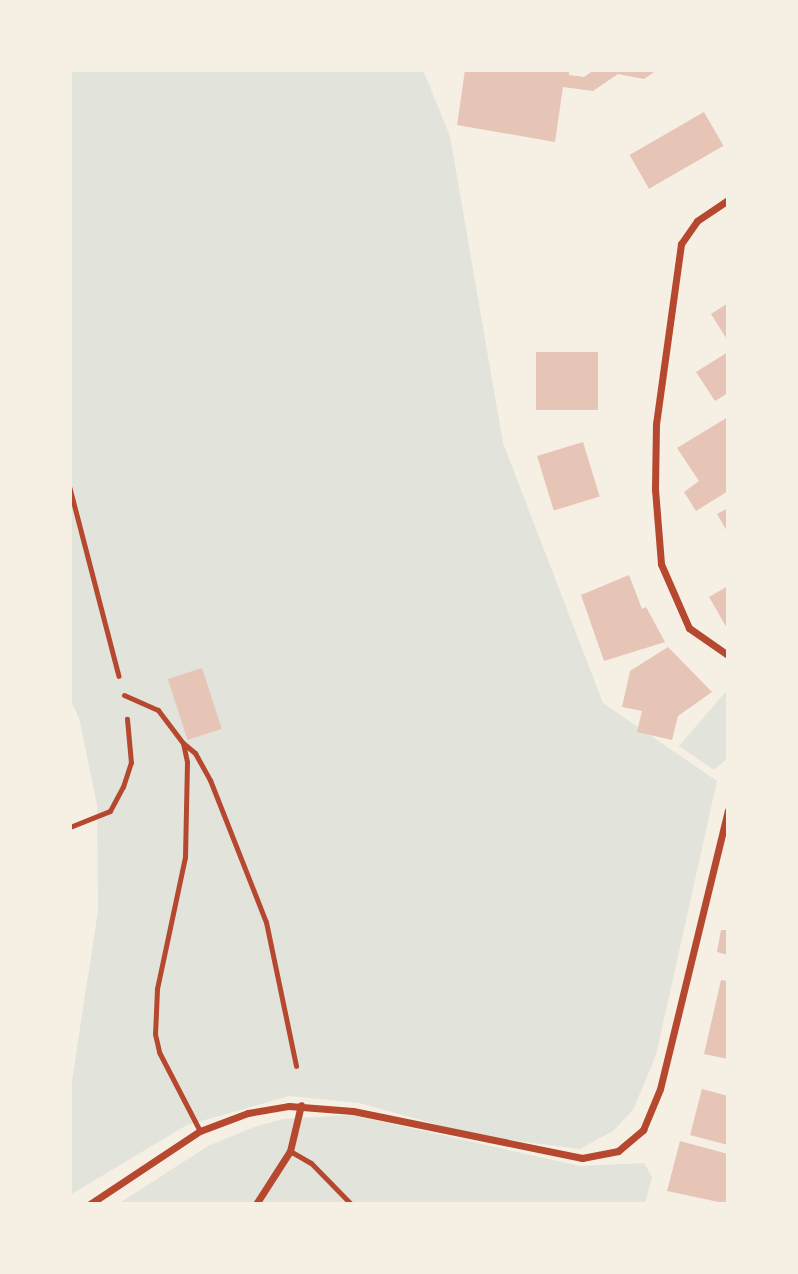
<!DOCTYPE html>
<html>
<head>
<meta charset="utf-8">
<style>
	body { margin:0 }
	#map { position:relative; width:798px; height:1274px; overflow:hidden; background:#f6efe4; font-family:"Titillium Web",sans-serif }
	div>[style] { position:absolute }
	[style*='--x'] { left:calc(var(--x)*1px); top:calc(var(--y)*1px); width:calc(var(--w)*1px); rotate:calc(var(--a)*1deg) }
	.green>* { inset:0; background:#e2e4dc }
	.building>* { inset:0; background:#e6c5b7; transform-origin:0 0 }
	.path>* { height:4.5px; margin:-2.25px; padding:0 2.25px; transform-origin:2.25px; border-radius:2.25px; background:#b5482f }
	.service>* { height:5px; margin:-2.5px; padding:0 2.5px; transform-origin:2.5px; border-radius:2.5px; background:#b5482f }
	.minor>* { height:7px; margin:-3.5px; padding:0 3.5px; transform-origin:3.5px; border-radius:3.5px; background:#b5482f }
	span { translate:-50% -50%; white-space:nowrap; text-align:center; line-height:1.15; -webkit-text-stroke:5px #f6efe4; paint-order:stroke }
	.frame { position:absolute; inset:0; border:72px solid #f6efe4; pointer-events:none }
</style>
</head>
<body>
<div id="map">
	<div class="green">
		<div style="clip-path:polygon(70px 70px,423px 70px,450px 136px,503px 443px,603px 703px,717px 781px,656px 1055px,633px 1110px,613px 1131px,580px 1149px,479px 1136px,359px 1103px,289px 1096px,187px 1125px,70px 1195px,70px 1093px,98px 911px,97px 805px,79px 718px,70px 699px)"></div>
		<div style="clip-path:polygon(728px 689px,728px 758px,714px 770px,679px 746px)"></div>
		<div style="clip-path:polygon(352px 1115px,580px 1166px,644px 1163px,652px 1177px,645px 1204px,118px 1204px,208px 1146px,254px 1127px,283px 1119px)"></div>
	</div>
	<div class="building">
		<div style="clip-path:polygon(465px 70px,569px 70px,569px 75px,584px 77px,594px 70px,657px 70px,644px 79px,618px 74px,593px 91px,563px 87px,555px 142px,457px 125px)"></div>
		<div style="left:704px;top:112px;width:39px;height:86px;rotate:60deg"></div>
		<div style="clip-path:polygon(728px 303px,728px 341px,711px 314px)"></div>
		<div style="left:536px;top:352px;width:62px;height:58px"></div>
		<div style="clip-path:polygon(728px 352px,728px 393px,715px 401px,696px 372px)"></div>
		<div style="clip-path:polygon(728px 417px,728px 491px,696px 511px,684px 492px,699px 481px,677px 448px)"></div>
		<div style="left:583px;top:442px;width:57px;height:48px;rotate:73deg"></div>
		<div style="clip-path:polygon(728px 508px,728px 533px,717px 514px)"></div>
		<div style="clip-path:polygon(629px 575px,642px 609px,646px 607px,665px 642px,604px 661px,581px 595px)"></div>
		<div style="clip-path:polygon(728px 586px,728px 630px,709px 597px)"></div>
		<div style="clip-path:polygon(668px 647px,712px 692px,678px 716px,672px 740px,637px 732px,642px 711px,622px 707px,630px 671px)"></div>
		<div style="left:202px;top:668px;width:64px;height:36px;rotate:72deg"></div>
		<div style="clip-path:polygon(721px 930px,728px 930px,728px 955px,717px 952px)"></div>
		<div style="clip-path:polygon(721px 980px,728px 981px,728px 1059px,704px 1054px)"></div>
		<div style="clip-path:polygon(702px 1089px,728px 1096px,728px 1145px,690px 1135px)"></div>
		<div style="clip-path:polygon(680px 1141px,728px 1154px,728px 1204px,667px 1191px)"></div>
	</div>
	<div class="path">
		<div style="--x:70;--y:488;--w:194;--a:75.4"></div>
		<div style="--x:70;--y:827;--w:43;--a:-21.8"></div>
		<div style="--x:110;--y:811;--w:27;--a:-62"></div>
		<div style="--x:123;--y:787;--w:25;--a:-72"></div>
		<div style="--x:131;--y:763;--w:44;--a:-95.2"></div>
	</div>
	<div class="service">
		<div style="--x:124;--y:695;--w:37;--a:24"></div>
		<div style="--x:158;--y:710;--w:41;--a:52.9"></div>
		<div style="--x:183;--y:743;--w:19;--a:78"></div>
		<div style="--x:187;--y:762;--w:95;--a:91.2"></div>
		<div style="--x:185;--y:857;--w:135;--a:102"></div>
		<div style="--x:157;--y:989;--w:45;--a:92.5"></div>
		<div style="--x:155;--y:1034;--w:18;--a:77"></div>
		<div style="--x:159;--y:1052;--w:89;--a:62.6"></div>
		<div style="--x:183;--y:743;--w:16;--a:40"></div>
		<div style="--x:195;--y:753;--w:31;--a:61"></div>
		<div style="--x:210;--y:780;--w:153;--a:68.5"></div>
		<div style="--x:266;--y:922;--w:147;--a:78.2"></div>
		<div style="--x:290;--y:1151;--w:24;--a:30"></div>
		<div style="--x:311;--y:1163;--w:57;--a:45.7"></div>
	</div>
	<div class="minor">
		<div style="--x:728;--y:200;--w:37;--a:146"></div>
		<div style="--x:697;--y:221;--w:28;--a:125"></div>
		<div style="--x:681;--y:244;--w:182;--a:97.9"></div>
		<div style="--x:656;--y:424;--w:65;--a:90.9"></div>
		<div style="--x:655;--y:489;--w:75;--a:85.4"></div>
		<div style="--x:661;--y:564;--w:70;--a:66.4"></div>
		<div style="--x:689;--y:628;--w:47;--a:34.7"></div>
		<div style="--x:90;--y:1204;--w:132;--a:-33.6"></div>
		<div style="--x:200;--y:1131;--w:51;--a:-20.6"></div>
		<div style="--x:248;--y:1113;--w:42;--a:-9.7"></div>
		<div style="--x:289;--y:1106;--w:64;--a:4.5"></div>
		<div style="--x:353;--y:1111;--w:234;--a:11.6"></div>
		<div style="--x:582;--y:1158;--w:37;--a:-11"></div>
		<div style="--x:618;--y:1151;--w:33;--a:-40"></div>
		<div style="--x:643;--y:1130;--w:44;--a:-67.5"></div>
		<div style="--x:660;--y:1089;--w:287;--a:-76.3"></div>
		<div style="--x:256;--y:1204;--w:63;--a:-57.3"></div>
		<div style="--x:290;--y:1151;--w:47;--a:-76.6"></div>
	</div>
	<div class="frame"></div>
</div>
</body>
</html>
